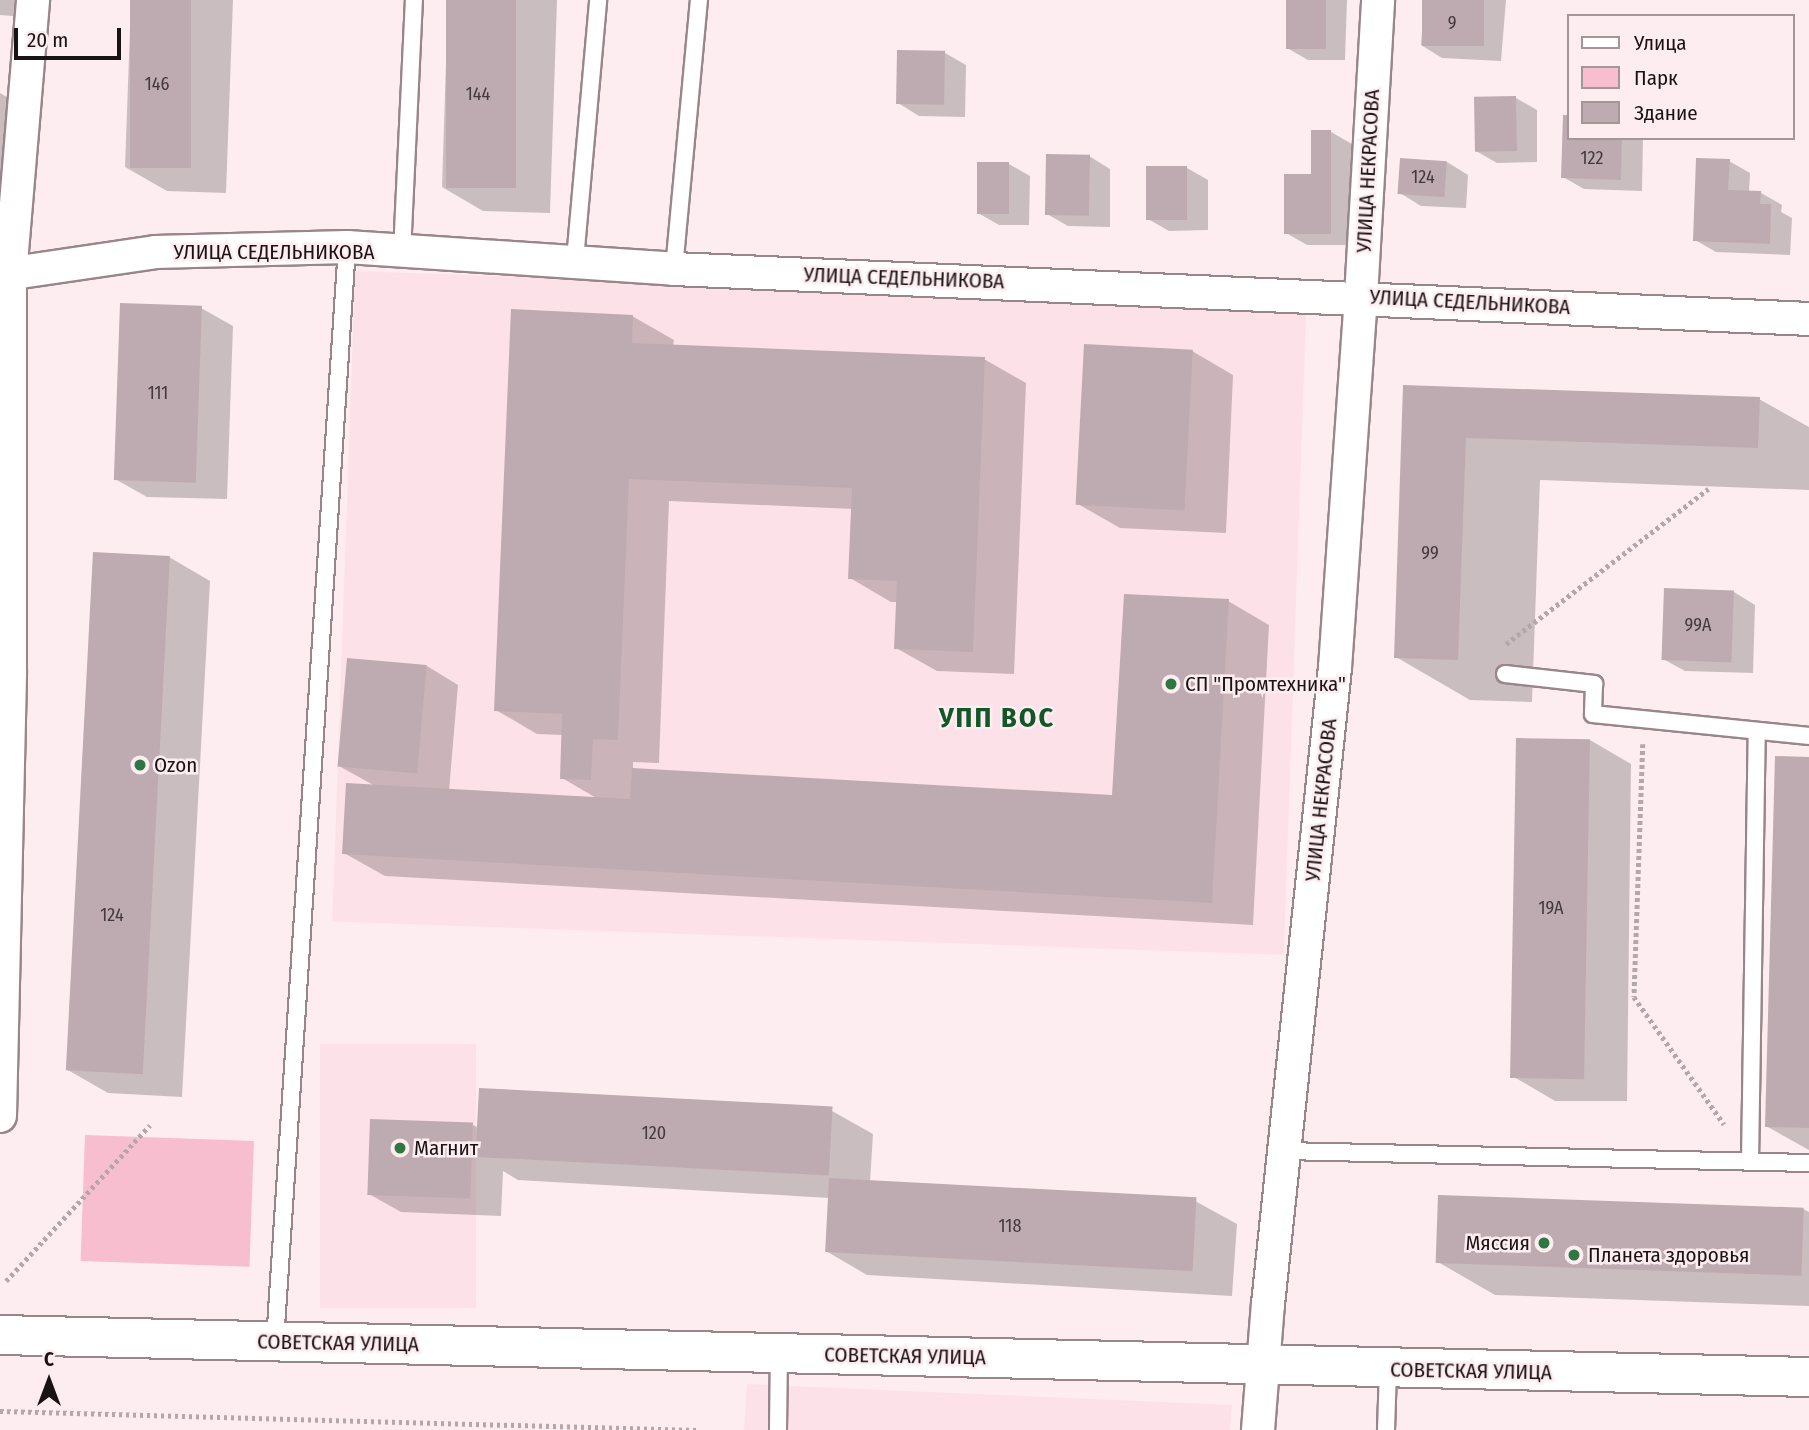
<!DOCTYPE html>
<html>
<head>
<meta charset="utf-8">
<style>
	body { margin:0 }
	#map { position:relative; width:1809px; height:1430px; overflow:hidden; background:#fdedf1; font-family:"Fira Sans Condensed",sans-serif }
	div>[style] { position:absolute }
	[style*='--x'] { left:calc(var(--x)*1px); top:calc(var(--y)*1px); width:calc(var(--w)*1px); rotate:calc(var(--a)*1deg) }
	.built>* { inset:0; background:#fde1e9; transform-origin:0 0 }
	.green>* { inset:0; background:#f7becf; transform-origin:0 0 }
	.shadow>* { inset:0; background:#0003 }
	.building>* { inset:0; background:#beabb1; transform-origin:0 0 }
	.path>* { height:4.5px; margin-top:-2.25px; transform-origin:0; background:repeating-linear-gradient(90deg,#b4a7aa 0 3.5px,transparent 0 7px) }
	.roads { filter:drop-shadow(2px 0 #98868b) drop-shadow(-2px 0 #98868b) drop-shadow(0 2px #98868b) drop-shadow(0 -2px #98868b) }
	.service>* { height:16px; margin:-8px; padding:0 8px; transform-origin:8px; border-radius:8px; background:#fff }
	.minor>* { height:32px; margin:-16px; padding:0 16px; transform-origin:16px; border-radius:16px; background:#fff }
	.secondary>* { height:38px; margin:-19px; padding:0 19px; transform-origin:19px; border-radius:19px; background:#fff }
	.dots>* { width:19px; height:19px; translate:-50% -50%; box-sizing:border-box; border:4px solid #fdedf1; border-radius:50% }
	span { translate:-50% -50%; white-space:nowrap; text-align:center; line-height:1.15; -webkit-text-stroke:5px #fdedf1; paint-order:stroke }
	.number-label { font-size:18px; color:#43393c }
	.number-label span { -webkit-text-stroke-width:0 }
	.street-label { font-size:21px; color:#1a1315 }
	.poi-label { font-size:21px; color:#1a1315 }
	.left { translate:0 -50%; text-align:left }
	.right { translate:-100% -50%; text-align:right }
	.district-label { font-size:28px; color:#135729; font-weight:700; letter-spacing:2px }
	.legend { position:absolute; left:1567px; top:14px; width:228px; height:126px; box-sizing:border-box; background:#fdedf1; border:2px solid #a29699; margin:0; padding:9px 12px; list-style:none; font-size:21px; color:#1a1315 }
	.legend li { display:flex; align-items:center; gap:14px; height:35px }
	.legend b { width:35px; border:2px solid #a29699 }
	.north { position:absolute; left:14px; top:1346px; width:70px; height:70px; -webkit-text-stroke:5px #fdedf1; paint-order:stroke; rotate:0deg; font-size:19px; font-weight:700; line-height:28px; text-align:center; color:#1a1315 }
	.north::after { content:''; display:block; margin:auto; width:24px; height:32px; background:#1a1315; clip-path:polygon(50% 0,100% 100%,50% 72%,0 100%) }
	.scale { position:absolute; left:14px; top:28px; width:107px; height:32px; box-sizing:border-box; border:4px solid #1a1315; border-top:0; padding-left:9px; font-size:21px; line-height:24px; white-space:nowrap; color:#1a1315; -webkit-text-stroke:5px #fdedf1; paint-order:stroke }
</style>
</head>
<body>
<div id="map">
	<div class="built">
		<div style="left:355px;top:271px;width:952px;height:651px;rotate:2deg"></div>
		<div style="left:320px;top:1044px;width:156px;height:264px"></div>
		<div style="clip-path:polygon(747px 1384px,1232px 1405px,1230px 1430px,744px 1430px)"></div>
	</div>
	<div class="green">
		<div style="left:85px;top:1135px;width:169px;height:126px;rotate:2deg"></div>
	</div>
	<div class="shadow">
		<div style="clip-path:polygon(0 0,38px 0,37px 18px,0 15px)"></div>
		<div style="clip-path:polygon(131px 0,233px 0,226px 193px,167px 191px,125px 167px)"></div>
		<div style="clip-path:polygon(448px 0,557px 0,550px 213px,483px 211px,442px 187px)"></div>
		<div style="clip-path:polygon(1287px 0,1347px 0,1345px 60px,1308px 60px,1287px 48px)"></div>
		<div style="clip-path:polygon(1424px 0,1506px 0,1501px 61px,1442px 58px,1421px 45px)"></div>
		<div style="clip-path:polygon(945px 53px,966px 65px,965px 117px,919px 116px,898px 103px)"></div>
		<div style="clip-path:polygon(0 93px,34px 113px,0 213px)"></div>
		<div style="clip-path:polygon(1516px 98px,1537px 110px,1537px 162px,1497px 163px,1476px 151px)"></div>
		<div style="clip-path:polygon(1565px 117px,1569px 117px,1569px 138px,1643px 138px,1642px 191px,1584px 189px,1563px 177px)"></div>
		<div style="clip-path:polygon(1331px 132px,1352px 144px,1352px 245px,1307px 245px,1286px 233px)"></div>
		<div style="clip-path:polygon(1089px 156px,1110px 169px,1110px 227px,1068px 226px,1047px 214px)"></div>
		<div style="clip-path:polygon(1729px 161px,1750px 173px,1749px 192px,1761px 193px,1782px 205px,1781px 212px,1792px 218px,1790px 255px,1716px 252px,1695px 240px)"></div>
		<div style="clip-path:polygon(1447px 162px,1468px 175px,1466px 208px,1421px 206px,1400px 193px)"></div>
		<div style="clip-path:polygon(1009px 164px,1030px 176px,1029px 225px,999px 225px,978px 213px)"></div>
		<div style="clip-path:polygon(1187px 168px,1208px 180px,1208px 230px,1169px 231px,1148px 219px)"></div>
		<div style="clip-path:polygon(201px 308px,233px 326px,227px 499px,147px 497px,115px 479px)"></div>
		<div style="clip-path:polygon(632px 316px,674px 340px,673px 346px,984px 359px,1026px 383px,1014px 674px,937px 671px,896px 648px,898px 602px,891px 602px,850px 578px,853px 509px,669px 501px,659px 763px,633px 762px,633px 770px,1114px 797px,1228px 601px,1269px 625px,1253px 925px,385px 876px,344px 853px,375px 786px,339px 766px,427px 666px,458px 685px,449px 791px,598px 799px,562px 778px,563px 735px,537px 734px,496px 710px)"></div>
		<div style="clip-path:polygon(1192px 351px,1233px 375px,1226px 533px,1120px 528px,1078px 504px)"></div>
		<div style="clip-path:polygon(1404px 387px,1759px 399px,1809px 427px,1809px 490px,1540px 480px,1532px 702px,1470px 700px,1396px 657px)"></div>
		<div style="clip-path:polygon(169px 557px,210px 581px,182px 1097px,108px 1093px,66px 1069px)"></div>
		<div style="clip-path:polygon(1734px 592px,1755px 605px,1753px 673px,1685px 671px,1663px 659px)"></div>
		<div style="clip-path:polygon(1590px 740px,1631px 764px,1627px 1101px,1555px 1101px,1514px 1077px)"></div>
		<div style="clip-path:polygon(1809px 759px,1809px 1150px,1766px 1126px)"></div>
		<div style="clip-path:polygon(481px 1090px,832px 1111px,873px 1134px,870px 1182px,1195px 1201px,1237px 1224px,1232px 1296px,867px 1275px,826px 1251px,829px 1198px,518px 1180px,503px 1171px,501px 1216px,401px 1212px,369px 1194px,473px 1125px,479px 1128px)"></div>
		<div style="clip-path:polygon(1803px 1209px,1809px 1212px,1809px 1306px,1495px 1295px,1438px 1262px)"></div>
	</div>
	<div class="building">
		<div style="left:130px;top:0;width:61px;height:168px"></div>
		<div style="left:446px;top:0;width:70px;height:188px"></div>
		<div style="left:1286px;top:0;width:40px;height:49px"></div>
		<div style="left:1422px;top:0;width:62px;height:46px"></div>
		<div style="left:897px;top:50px;width:48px;height:54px;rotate:1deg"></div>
		<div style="left:1516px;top:96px;width:55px;height:42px;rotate:89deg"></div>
		<div style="clip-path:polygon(1563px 115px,1569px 115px,1569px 138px,1622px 138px,1621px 180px,1561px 178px)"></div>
		<div style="clip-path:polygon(1311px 130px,1331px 130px,1331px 234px,1284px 234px,1284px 174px,1311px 174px)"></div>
		<div style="left:1046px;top:154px;width:44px;height:61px;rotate:1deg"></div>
		<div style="left:1400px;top:158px;width:47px;height:36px;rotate:4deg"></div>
		<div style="clip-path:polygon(1696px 158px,1730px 159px,1728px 190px,1761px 191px,1760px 204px,1771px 204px,1770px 244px,1693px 241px)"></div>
		<div style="left:977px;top:162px;width:32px;height:52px"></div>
		<div style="left:1146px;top:166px;width:41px;height:54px"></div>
		<div style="left:120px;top:303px;width:82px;height:177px;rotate:2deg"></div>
		<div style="clip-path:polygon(511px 309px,633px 315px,632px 343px,985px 357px,973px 652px,894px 649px,897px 581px,848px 579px,852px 488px,629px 479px,618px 740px,593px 739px,591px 780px,560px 779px,562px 714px,494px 711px)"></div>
		<div style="left:1084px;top:344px;width:109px;height:161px;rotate:3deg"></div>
		<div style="clip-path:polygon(1403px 385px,1760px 397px,1758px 448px,1466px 438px,1458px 660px,1394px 658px)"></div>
		<div style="left:93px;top:552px;width:77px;height:519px;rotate:3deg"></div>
		<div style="left:1664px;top:588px;width:70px;height:72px;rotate:2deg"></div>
		<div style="clip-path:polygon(1124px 594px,1229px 599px,1212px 903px,342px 854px,346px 783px,630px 799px,632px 768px,1112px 795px)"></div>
		<div style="left:347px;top:658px;width:80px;height:109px;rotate:5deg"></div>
		<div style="left:1516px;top:738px;width:74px;height:340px;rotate:1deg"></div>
		<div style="clip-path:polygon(1775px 756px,1809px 757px,1809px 1128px,1765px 1127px)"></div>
		<div style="left:479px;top:1088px;width:354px;height:69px;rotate:3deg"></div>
		<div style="left:370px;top:1119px;width:103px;height:76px;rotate:2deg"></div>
		<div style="left:829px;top:1178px;width:368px;height:74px;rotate:3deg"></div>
		<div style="left:1438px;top:1195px;width:366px;height:68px;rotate:2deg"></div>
	</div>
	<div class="path">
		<div style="--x:1506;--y:644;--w:255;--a:-37.5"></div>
		<div style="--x:1643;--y:744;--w:253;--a:92"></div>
		<div style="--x:1634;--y:997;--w:156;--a:54.7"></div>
		<div style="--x:6;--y:1281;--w:212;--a:-47.3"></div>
		<div style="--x:0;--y:1411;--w:697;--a:1.56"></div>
	</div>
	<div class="roads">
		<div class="service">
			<div style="--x:402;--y:253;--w:253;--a:-87.3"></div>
			<div style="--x:575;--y:260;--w:261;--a:-84.9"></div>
			<div style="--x:674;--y:269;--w:270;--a:-84.7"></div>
			<div style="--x:1505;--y:674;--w:90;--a:6.4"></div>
			<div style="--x:1594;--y:684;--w:30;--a:92"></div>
			<div style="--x:1593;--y:714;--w:217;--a:5.8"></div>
			<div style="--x:1284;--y:1151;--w:525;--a:1.31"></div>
			<div style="--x:1750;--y:1162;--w:431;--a:-89.1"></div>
			<div style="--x:275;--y:1342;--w:1097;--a:-86.24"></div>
			<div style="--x:778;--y:1430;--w:77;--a:-89.3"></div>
			<div style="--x:1386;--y:1430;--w:61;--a:-88.1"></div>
		</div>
		<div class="minor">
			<div style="--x:0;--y:275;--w:157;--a:-8.4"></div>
			<div style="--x:155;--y:252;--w:192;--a:-1.5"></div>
			<div style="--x:347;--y:247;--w:328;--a:3.8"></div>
			<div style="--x:674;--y:269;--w:1136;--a:2.52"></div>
			<div style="--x:0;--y:1116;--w:445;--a:-88.7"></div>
			<div style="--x:10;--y:671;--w:396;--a:-90"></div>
			<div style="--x:10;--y:275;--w:276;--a:-85.2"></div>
			<div style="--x:1258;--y:1430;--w:126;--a:-85.5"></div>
			<div style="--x:1268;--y:1304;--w:640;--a:-83.99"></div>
			<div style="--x:1335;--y:668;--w:372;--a:-86"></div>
			<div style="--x:1361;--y:297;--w:297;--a:-86.7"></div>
		</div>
		<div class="secondary">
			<div style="--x:0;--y:1335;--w:1809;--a:1.33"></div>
		</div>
	</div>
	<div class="dots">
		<div style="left:1171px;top:684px;background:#2f7642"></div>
		<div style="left:140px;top:765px;background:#2f7642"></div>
		<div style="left:400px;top:1148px;background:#2f7642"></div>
		<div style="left:1544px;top:1243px;background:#2f7642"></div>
		<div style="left:1574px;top:1255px;background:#2f7642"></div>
	</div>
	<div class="number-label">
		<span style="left:1452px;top:23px">9</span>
		<span style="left:157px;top:84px">146</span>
		<span style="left:478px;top:94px">144</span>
		<span style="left:1592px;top:158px">122</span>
		<span style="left:1423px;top:177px">124</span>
		<span style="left:158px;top:393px">111</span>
		<span style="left:1430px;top:553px">99</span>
		<span style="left:1698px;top:625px">99А</span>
		<span style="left:1551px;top:908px">19А</span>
		<span style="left:112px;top:915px">124</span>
		<span style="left:654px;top:1133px">120</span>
		<span style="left:1010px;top:1226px">118</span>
	</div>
	<div class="street-label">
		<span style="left:1368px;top:171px;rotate:-87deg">УЛИЦА НЕКРАСОВА</span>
		<span style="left:274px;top:252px">УЛИЦА СЕДЕЛЬНИКОВА</span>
		<span style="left:904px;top:278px;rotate:2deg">УЛИЦА СЕДЕЛЬНИКОВА</span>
		<span style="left:1470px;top:302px;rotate:3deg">УЛИЦА СЕДЕЛЬНИКОВА</span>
		<span style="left:1321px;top:800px;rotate:-84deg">УЛИЦА НЕКРАСОВА</span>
		<span style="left:338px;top:1343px;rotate:1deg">СОВЕТСКАЯ УЛИЦА</span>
		<span style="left:905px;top:1356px;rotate:1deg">СОВЕТСКАЯ УЛИЦА</span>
		<span style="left:1471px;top:1371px;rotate:1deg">СОВЕТСКАЯ УЛИЦА</span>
	</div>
	<div class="poi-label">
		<span class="left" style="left:1185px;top:684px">СП "Промтехника"</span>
		<span class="left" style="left:154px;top:765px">Ozon</span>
		<span class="left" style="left:414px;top:1148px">Магнит</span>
		<span class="right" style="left:1530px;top:1243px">Мяссия</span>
		<span class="left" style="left:1588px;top:1255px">Планета здоровья</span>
	</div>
	<div class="district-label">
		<span style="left:997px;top:718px">УПП ВОС</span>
	</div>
	<ul class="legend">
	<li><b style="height:9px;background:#fff"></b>Улица</li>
	<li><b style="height:19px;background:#f7becf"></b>Парк</li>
	<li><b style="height:19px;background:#beabb1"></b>Здание</li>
	</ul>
	<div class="north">С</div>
	<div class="scale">20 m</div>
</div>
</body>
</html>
